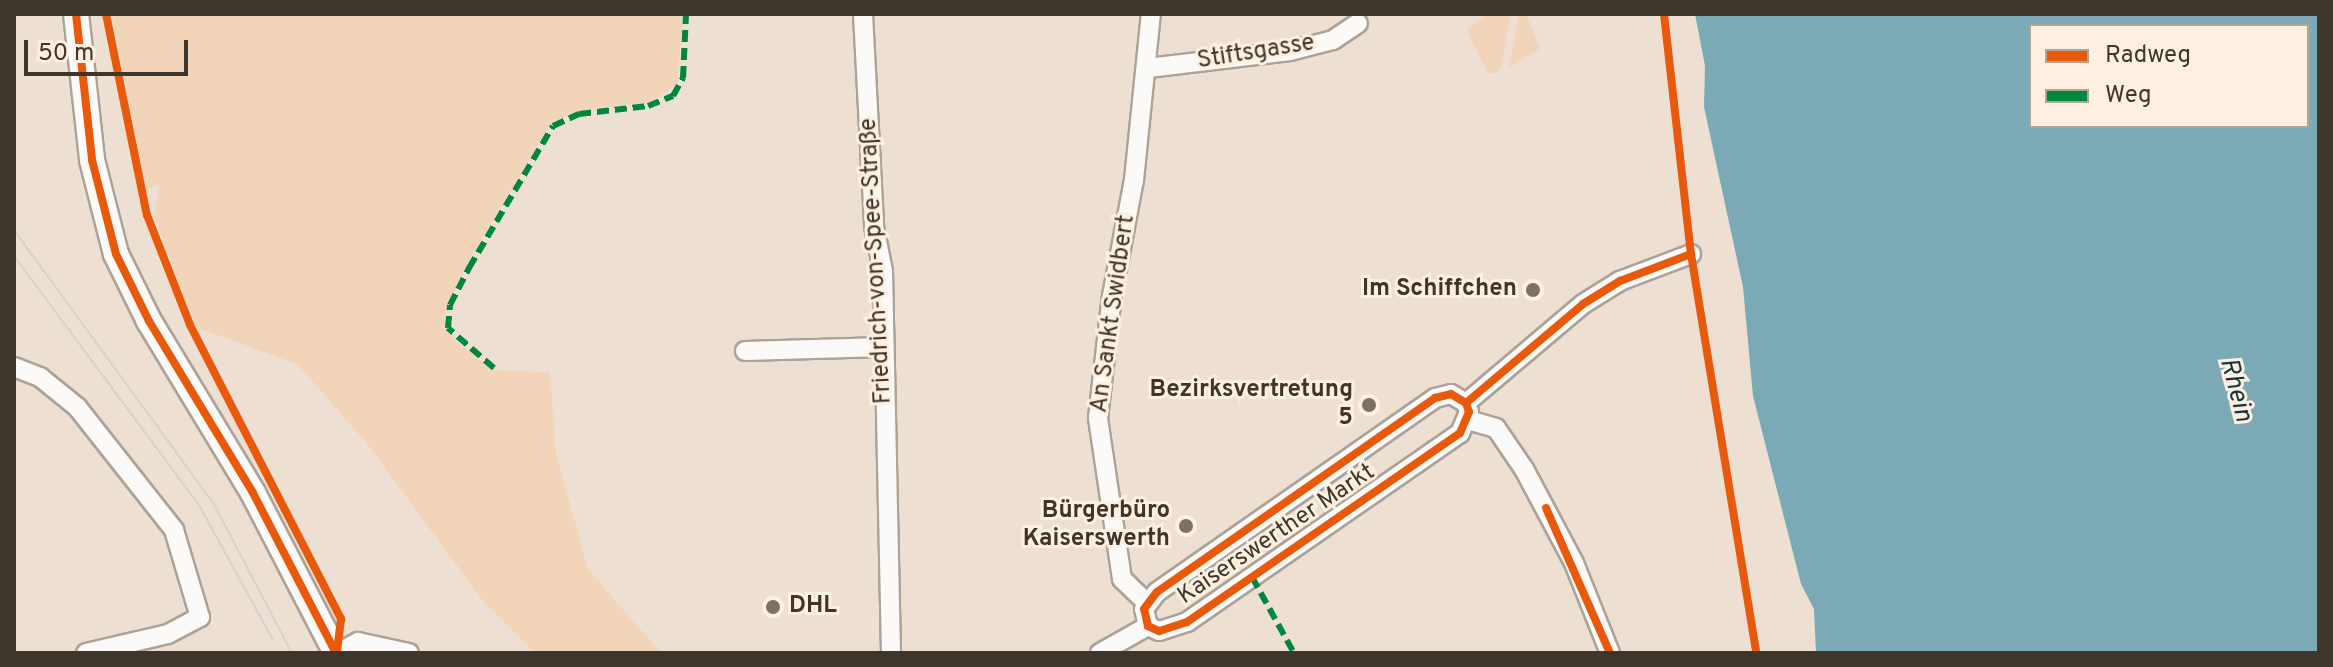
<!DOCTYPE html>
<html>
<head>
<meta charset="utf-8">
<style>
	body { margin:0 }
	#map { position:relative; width:2333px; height:667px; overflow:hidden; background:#ede0d3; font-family:Overpass,sans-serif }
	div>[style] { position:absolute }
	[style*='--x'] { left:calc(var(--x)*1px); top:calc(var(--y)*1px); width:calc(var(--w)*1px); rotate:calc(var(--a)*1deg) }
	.green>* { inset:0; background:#f2d5b8 }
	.water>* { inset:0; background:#7ca9b6 }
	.roads { filter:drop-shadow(2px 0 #aca298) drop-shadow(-2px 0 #aca298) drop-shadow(0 2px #aca298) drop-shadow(0 -2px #aca298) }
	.minor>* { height:18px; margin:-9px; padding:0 9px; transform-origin:9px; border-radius:9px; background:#fcfaf8 }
	.secondary>* { height:24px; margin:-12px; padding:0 12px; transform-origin:12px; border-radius:12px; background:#fcfaf8 }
	.tram>* { height:2px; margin:-1px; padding:0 1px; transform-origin:1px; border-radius:1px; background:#d5d2cd }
	.quiet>* { height:6px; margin-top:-3px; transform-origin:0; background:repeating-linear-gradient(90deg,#00873e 0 12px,transparent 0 18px) }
	.cycleway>* { height:8px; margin:-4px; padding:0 4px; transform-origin:4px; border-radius:4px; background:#e8590c }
	.dots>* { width:22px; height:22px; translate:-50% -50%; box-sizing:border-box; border:4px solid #feefe1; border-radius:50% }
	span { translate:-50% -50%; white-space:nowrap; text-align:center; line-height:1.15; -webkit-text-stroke:6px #feefe1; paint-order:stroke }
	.street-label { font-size:24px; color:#3e352b }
	.poi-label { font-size:24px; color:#3e352b; font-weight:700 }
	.right { translate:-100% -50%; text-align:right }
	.left { translate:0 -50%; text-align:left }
	.water-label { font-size:26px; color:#133540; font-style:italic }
	.frame { position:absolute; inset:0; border:16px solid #3e352b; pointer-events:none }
	.legend { position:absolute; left:2029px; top:24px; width:280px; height:104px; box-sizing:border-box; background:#feefe1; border:2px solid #b1a598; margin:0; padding:10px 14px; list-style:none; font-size:24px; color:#3e352b }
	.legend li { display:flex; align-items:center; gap:16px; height:40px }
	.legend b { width:40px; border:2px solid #b1a598 }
	.scale { position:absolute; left:24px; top:40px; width:164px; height:36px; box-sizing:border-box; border:4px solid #3e352b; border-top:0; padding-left:10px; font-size:24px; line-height:28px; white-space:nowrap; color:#3e352b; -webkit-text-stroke:6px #feefe1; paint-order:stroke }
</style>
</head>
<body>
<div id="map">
	<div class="green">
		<div style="clip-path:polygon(112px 14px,683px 14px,677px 85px,650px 102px,579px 111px,551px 123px,466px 266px,444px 317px,452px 338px,494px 370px,550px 372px,556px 453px,588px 569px,661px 653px,534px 653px,486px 605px,365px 441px,297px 364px,195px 327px,154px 216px,159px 184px,146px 190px)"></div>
		<div style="clip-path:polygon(1486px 14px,1511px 14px,1501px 69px,1494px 74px,1487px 72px,1466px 30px)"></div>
		<div style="clip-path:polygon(1519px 14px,1526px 14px,1540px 49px,1509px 67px)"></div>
	</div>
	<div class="water">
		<div style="clip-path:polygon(evenodd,1695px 14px,2319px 14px,2319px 653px,1816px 653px,1814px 609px,1801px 584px,1753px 396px,1743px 287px,1704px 107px,1705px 66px,1695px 14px,2031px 26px,2307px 26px,2307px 126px,2031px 126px,2031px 26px)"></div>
	</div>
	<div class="roads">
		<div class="minor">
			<div style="--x:863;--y:14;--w:212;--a:87"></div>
			<div style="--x:874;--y:226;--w:46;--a:78.7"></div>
			<div style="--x:883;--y:271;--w:382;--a:88.8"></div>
			<div style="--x:1148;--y:68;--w:143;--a:-6.8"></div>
			<div style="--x:1290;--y:51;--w:44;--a:-14.3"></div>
			<div style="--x:1333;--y:40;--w:30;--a:-34"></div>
			<div style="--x:745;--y:351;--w:139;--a:-1.6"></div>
			<div style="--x:14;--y:367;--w:28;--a:21"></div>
			<div style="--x:40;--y:377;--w:48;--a:39"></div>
			<div style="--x:77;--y:407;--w:157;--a:51.7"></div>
			<div style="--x:174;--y:530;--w:91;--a:73.4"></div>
			<div style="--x:200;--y:617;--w:36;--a:152"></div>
			<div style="--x:168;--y:634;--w:84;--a:167"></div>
			<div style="--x:1451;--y:394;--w:17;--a:31"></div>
			<div style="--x:1466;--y:403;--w:9;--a:72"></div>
			<div style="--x:1469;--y:412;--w:23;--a:113"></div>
			<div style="--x:1460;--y:433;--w:332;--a:145.3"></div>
			<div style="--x:1187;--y:622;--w:29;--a:162"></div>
			<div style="--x:1159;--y:631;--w:12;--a:-156"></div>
			<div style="--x:1148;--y:626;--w:17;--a:-103"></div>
			<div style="--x:1144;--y:609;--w:21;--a:-53"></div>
			<div style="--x:1157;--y:592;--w:339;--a:-34.9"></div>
			<div style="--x:1435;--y:398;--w:16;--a:-14"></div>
			<div style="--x:1466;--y:403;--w:153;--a:-40.2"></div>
			<div style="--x:1583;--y:304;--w:44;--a:-31.9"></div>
			<div style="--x:1620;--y:281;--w:76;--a:-20.8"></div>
			<div style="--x:1468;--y:420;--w:29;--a:16"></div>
			<div style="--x:1496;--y:428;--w:50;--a:55.7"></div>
			<div style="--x:1524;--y:469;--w:106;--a:62"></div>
			<div style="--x:1574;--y:563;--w:97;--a:68.2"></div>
			<div style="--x:1147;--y:603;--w:35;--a:-136"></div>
			<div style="--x:1122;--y:579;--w:163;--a:-98.5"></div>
			<div style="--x:1098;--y:418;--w:123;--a:-83.5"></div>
			<div style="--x:1112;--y:296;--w:118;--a:-79.3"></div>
			<div style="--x:1134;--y:180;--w:167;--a:-84.2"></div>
			<div style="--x:338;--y:653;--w:23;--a:-29"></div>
			<div style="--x:358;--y:642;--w:52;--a:12.2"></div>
			<div style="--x:1100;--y:653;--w:55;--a:-29.4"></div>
		</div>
		<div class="secondary">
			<div style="--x:76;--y:14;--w:147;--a:83.7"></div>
			<div style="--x:92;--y:160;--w:97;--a:75.7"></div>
			<div style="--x:116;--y:254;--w:75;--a:63.8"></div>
			<div style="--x:149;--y:321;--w:201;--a:58.8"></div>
			<div style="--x:253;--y:493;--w:180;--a:62.6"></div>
		</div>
	</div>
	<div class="tram">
		<div style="--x:14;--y:230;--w:341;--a:53.9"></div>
		<div style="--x:215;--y:506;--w:166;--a:62.4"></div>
		<div style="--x:14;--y:256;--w:310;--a:53.4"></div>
		<div style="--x:199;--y:505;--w:154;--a:61.3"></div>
	</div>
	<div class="quiet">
		<div style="--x:494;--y:368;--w:61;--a:-139"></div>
		<div style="--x:448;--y:328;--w:23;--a:-85"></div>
		<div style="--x:450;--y:305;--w:42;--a:-62.8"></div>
		<div style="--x:469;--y:268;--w:165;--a:-59.4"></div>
		<div style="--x:553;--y:126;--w:29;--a:-25"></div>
		<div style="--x:579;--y:114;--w:69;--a:-6.6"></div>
		<div style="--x:648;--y:106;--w:27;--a:-22"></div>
		<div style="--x:673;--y:96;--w:21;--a:-61"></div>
		<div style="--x:683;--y:78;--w:64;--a:-87.3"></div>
		<div style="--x:1252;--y:577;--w:87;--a:61.1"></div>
	</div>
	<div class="cycleway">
		<div style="--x:76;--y:14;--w:147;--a:83.7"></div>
		<div style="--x:92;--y:160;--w:97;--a:75.7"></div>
		<div style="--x:116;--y:254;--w:75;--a:63.8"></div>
		<div style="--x:149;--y:321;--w:201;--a:58.8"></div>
		<div style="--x:253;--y:493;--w:180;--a:62.6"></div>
		<div style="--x:106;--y:14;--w:205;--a:78.5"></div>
		<div style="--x:147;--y:215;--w:118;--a:68.6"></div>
		<div style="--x:190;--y:325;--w:331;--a:62.8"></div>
		<div style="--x:341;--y:619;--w:34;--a:97"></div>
		<div style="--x:1664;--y:14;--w:242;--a:83.6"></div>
		<div style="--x:1691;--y:254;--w:404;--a:80.7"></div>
		<div style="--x:1451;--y:394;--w:17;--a:31"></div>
		<div style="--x:1466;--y:403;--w:9;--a:72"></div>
		<div style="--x:1469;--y:412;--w:23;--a:113"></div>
		<div style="--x:1460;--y:433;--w:332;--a:145.3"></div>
		<div style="--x:1187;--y:622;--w:29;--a:162"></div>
		<div style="--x:1159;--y:631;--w:12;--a:-156"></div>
		<div style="--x:1148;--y:626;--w:17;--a:-103"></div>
		<div style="--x:1144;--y:609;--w:21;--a:-53"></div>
		<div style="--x:1157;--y:592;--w:339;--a:-34.9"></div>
		<div style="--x:1435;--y:398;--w:16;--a:-14"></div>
		<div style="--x:1466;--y:403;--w:153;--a:-40.2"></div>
		<div style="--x:1583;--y:304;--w:44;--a:-31.9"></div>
		<div style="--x:1620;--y:281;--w:76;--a:-20.8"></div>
		<div style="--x:1546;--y:508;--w:158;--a:66.2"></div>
	</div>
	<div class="dots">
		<div style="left:1533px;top:290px;background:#7b7166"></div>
		<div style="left:1369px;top:405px;background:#7b7166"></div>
		<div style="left:1186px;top:526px;background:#7b7166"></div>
		<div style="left:773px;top:607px;background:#7b7166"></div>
	</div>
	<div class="street-label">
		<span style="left:1256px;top:53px;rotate:-9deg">Stiftsgasse</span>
		<span style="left:877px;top:261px;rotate:-93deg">Friedrich-von-Spee-Straße</span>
		<span style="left:1114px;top:314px;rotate:-82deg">An Sankt Swidbert</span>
		<span style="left:1277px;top:535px;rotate:-34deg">Kaiserswerther Markt</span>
	</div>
	<div class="poi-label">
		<span class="right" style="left:1517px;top:290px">Im Schiffchen</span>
		<span class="right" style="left:1353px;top:405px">Bezirksvertretung<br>5</span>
		<span class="right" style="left:1170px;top:526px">Bürgerbüro<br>Kaiserswerth</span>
		<span class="left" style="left:789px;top:607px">DHL</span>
	</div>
	<div class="water-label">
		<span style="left:2235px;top:390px;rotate:75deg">Rhein</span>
	</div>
	<div class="frame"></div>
	<ul class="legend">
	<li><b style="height:10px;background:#e8590c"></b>Radweg</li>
	<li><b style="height:10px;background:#00873e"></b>Weg</li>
	</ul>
	<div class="scale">50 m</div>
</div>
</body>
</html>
